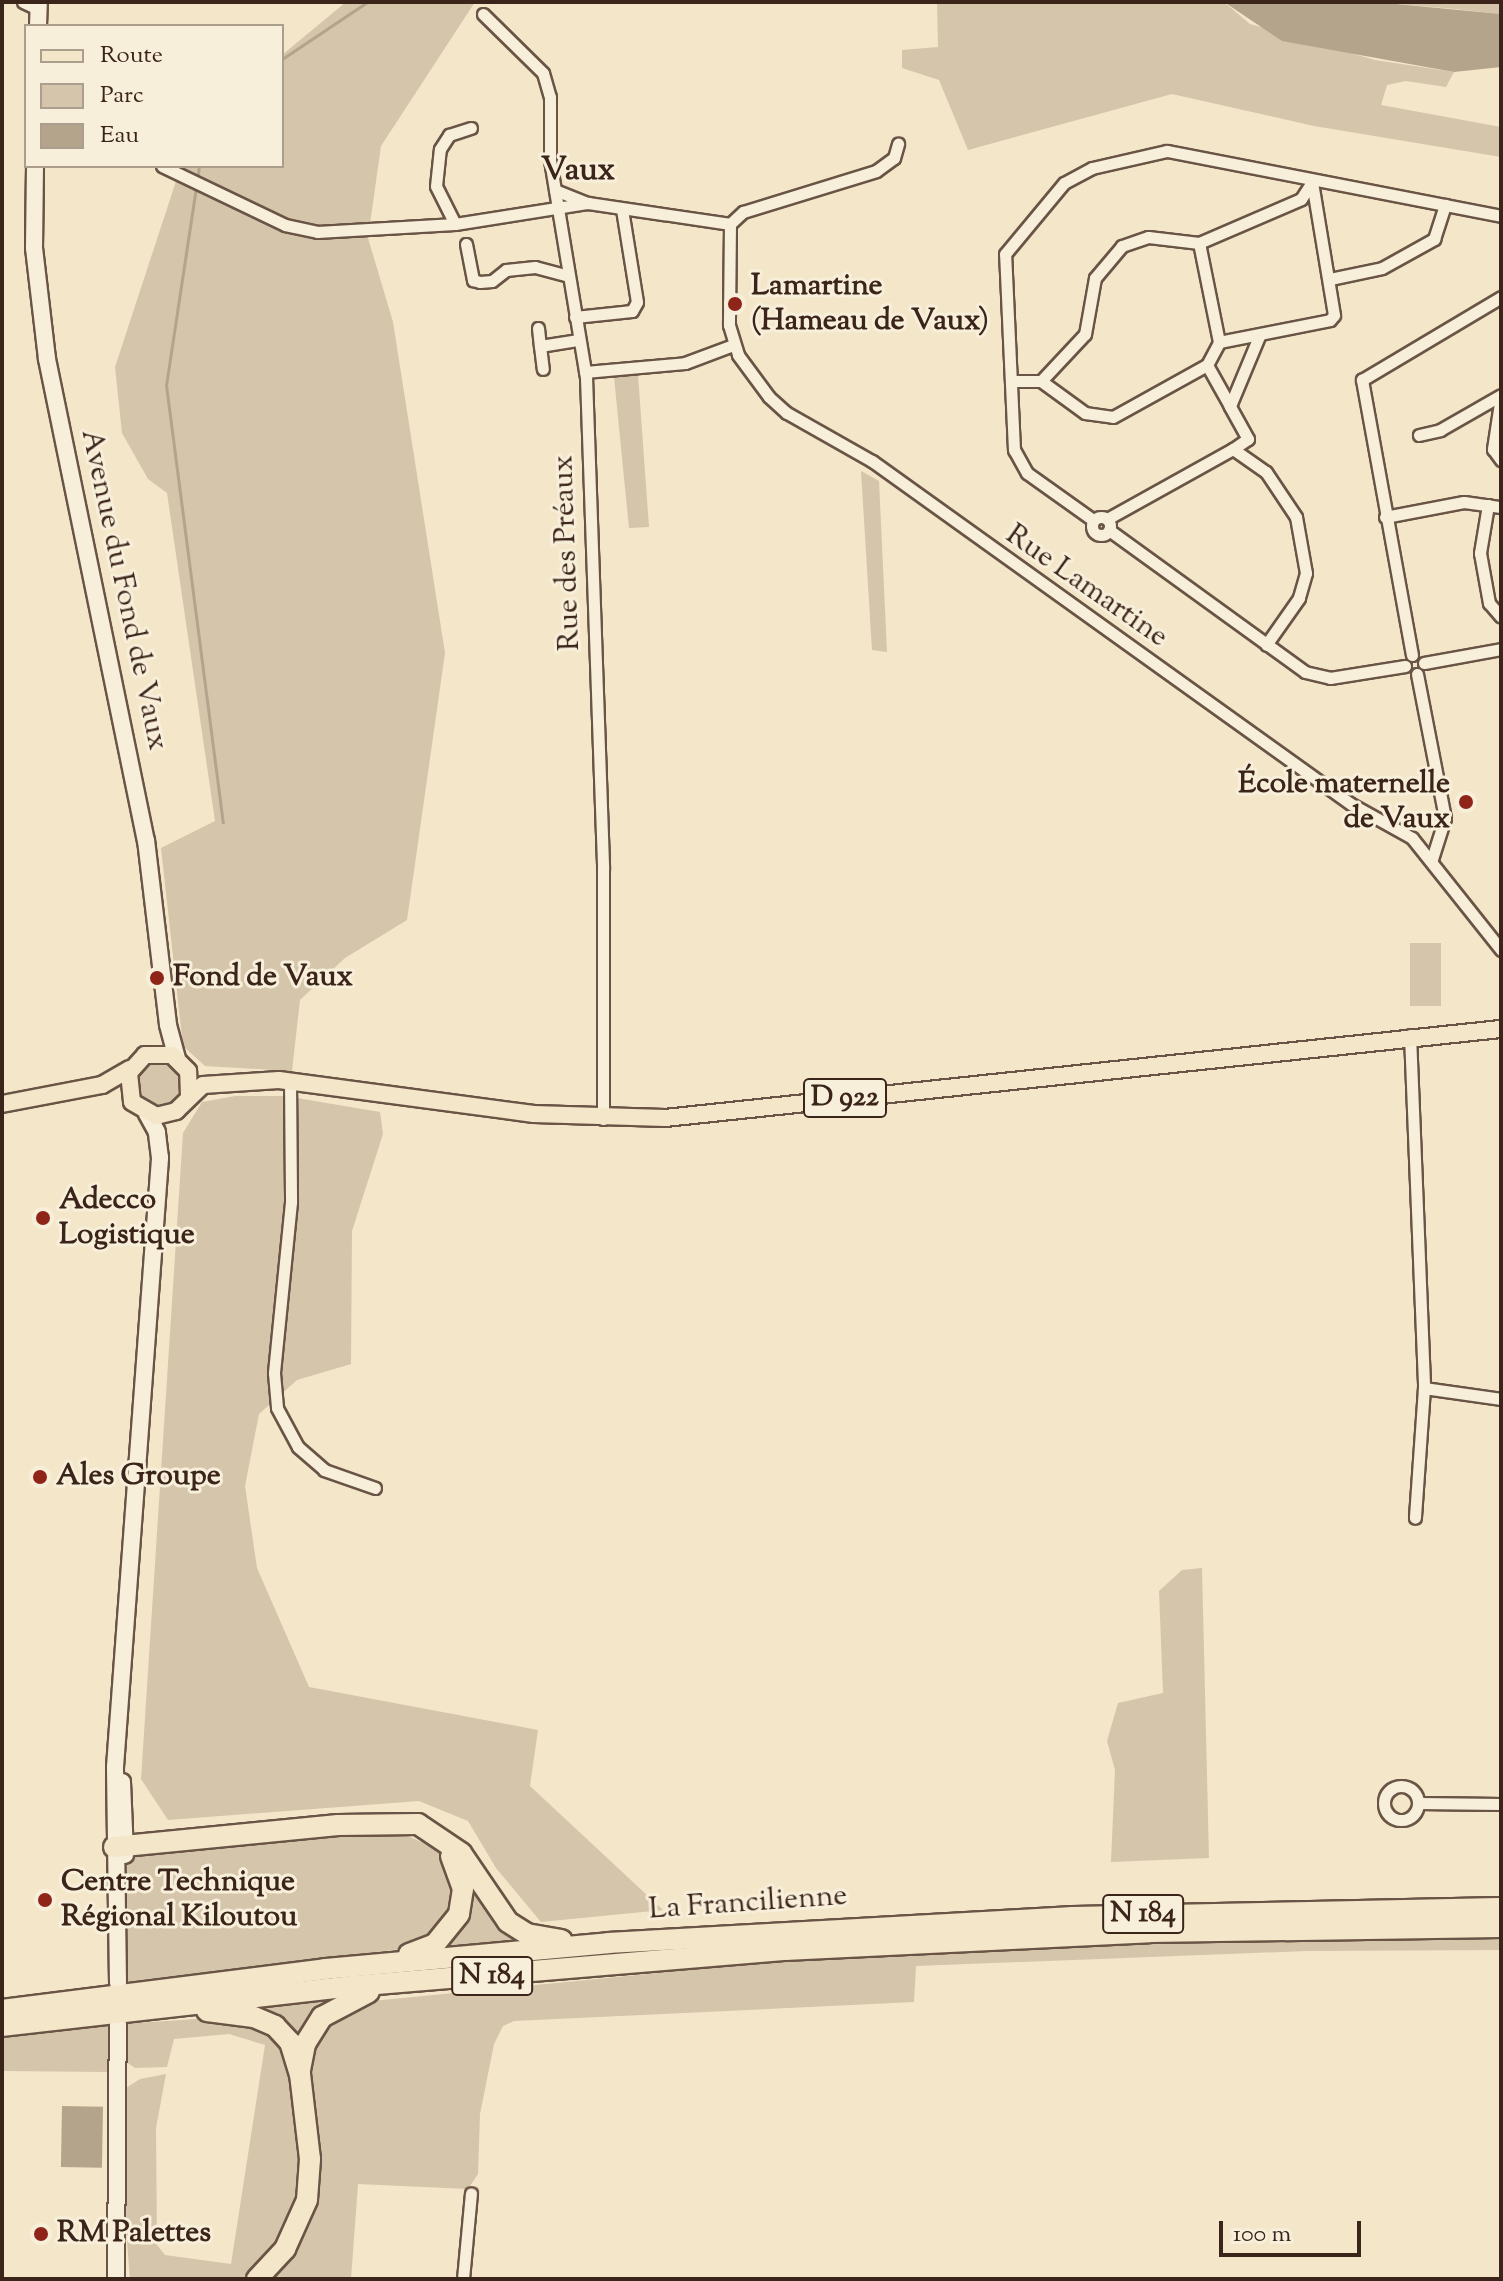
<!DOCTYPE html>
<html>
<head>
<meta charset="utf-8">
<style>
	body { margin:0 }
	#map { position:relative; width:1503px; height:2281px; overflow:hidden; background:#f4e6c8; font-family:"Sorts Mill Goudy",serif }
	div>[style] { position:absolute }
	[style*='--x'] { left:calc(var(--x)*1px); top:calc(var(--y)*1px); width:calc(var(--w)*1px); rotate:calc(var(--a)*1deg) }
	.green>* { inset:0; background:#d5c5aa; transform-origin:0 0 }
	.round { border-radius:50% }
	.water>* { inset:0; background:#b5a48c; transform-origin:0 0 }
	.stream>* { height:3px; margin:-1.5px; padding:0 1.5px; transform-origin:1.5px; border-radius:1.5px; background:#b5a48c }
	.roads { filter:drop-shadow(2px 0 #695445) drop-shadow(-2px 0 #695445) drop-shadow(0 2px #695445) drop-shadow(0 -2px #695445) }
	.street>* { height:11px; margin:-5.5px; padding:0 5.5px; transform-origin:5.5px; border-radius:5.5px; background:#f8efdb }
	.street>.ring { margin:-5.5px; padding:0; box-sizing:content-box; background:none; border:11px solid #f8efdb; border-radius:50% }
	.secondary>* { height:16px; margin:-8px; padding:0 8px; transform-origin:8px; border-radius:8px; background:#f8efdb }
	.primary>* { height:16px; margin:-8px; padding:0 8px; transform-origin:8px; border-radius:8px; background:#f4e6c8 }
	.highway>* { height:20px; margin:-10px; padding:0 10px; transform-origin:10px; border-radius:10px; background:#f4e6c8 }
	.dots>* { width:22px; height:22px; translate:-50% -50%; box-sizing:border-box; border:4px solid #f8efdb; border-radius:50% }
	span { translate:-50% -50%; white-space:nowrap; text-align:center; line-height:1.15; -webkit-text-stroke:6px #f8efdb; paint-order:stroke }
	.shield-label span { padding:2px 6px; background:#f8efdb; border:2px solid; border-radius:6px; -webkit-text-stroke-width:0 }
	.shield-label { font-size:28px; color:#3b2419; font-weight:700 }
	.poi-label { font-size:30px; color:#3b2419; font-weight:700 }
	.left { translate:0 -50%; text-align:left }
	.right { translate:-100% -50%; text-align:right }
	.street-label { font-size:30px; color:#3b2419 }
	.neighbourhood-label { font-size:32px; color:#3b2419; font-weight:700 }
	.frame { position:absolute; inset:0; border:4px solid #3b2419; pointer-events:none }
	.legend { position:absolute; left:24px; top:24px; width:260px; height:144px; box-sizing:border-box; background:#f8efdb; border:2px solid #ac9e8d; margin:0; padding:10px 14px; list-style:none; font-size:24px; color:#3b2419 }
	.legend li { display:flex; align-items:center; gap:16px; height:40px }
	.legend b { width:40px; border:2px solid #ac9e8d }
	.scale { position:absolute; left:1219px; top:2221px; width:142px; height:36px; box-sizing:border-box; border:4px solid #3b2419; border-top:0; padding-left:10px; font-size:24px; line-height:28px; white-space:nowrap; color:#3b2419; -webkit-text-stroke:6px #f8efdb; paint-order:stroke }
</style>
</head>
<body>
<div id="map">
	<div class="green">
		<div style="clip-path:polygon(346px 2px,475px 2px,381px 146px,368px 238px,393px 322px,445px 653px,407px 920px,345px 958px,300px 1000px,292px 1071px,205px 1066px,183px 1046px,161px 848px,215px 821px,167px 493px,148px 479px,122px 433px,115px 367px,181px 166px,282px 166px,282px 55px)"></div>
		<div style="clip-path:polygon(937px 2px,1224px 2px,1250px 24px,1375px 60px,1454px 72px,1446px 87px,1406px 81px,1387px 85px,1381px 105px,1501px 127px,1501px 157px,1314px 126px,1172px 94px,968px 150px,939px 80px,902px 68px,902px 50px,938px 47px)"></div>
		<div style="clip-path:polygon(1375px 2px,1501px 2px,1501px 14px,1455px 9px)"></div>
		<div style="clip-path:polygon(638px 375px,649px 527px,629px 528px,614px 377px)"></div>
		<div style="clip-path:polygon(861px 471px,879px 481px,887px 652px,872px 650px)"></div>
		<div style="left:1410px;top:943px;width:31px;height:63px"></div>
		<div class="round" style="left:135px;top:1060px;width:48px;height:48px"></div>
		<div style="clip-path:polygon(235px 1096px,285px 1096px,380px 1112px,383px 1134px,352px 1231px,351px 1364px,297px 1380px,259px 1414px,245px 1486px,257px 1568px,309px 1687px,538px 1730px,530px 1786px,663px 1910px,541px 1922px,496px 1868px,468px 1821px,419px 1801px,168px 1820px,141px 1779px,183px 1133px,202px 1102px)"></div>
		<div style="clip-path:polygon(1202px 1568px,1209px 1858px,1111px 1862px,1115px 1770px,1107px 1741px,1118px 1703px,1163px 1693px,1159px 1591px,1182px 1570px)"></div>
		<div style="clip-path:polygon(325px 1833px,404px 1834px,436px 1849px,447px 1861px,456px 1902px,435px 1937px,401px 1949px,124px 1982px,123px 1908px,127px 1862px,134px 1854px)"></div>
		<div style="clip-path:polygon(466px 1877px,527px 1941px,442px 1951px)"></div>
		<div style="clip-path:polygon(1501px 1935px,1501px 1950px,1307px 1951px,916px 1966px,914px 2002px,514px 2021px,503px 2026px,494px 2044px,480px 2114px,478px 2174px,468px 2189px,358px 2184px,351px 2279px,266px 2279px,302px 2231px,304px 2070px,316px 2033px,352px 2003px,810px 1958px,1139px 1941px)"></div>
		<div style="clip-path:polygon(335px 1998px,300px 2045px,244px 2007px)"></div>
		<div style="clip-path:polygon(224px 2017px,247px 2019px,286px 2045px,305px 2166px,293px 2223px,249px 2279px,130px 2279px,124px 2204px,126px 2088px,140px 2079px,166px 2074px,156px 2128px,157px 2245px,165px 2255px,231px 2264px,265px 2045px,229px 2034px,174px 2039px,167px 2067px,135px 2068px,125px 2061px,123px 2024px)"></div>
		<div style="clip-path:polygon(109px 2025px,108px 2072px,2px 2071px,2px 2038px)"></div>
	</div>
	<div class="water">
		<div style="clip-path:polygon(1224px 2px,1375px 2px,1501px 14px,1501px 67px,1454px 72px,1282px 41px)"></div>
		<div style="left:62px;top:2106px;width:41px;height:61px;rotate:1deg"></div>
	</div>
	<div class="stream">
		<div style="--x:282;--y:59;--w:102;--a:-33.8"></div>
		<div style="--x:197;--y:180;--w:14;--a:-82"></div>
		<div style="--x:196;--y:187;--w:200;--a:98.6"></div>
		<div style="--x:166;--y:385;--w:441;--a:82.6"></div>
	</div>
	<div class="roads">
		<div class="street">
			<div style="--x:23;--y:2;--w:17;--a:25"></div>
			<div style="--x:483;--y:14;--w:84;--a:44.5"></div>
			<div style="--x:543;--y:73;--w:25;--a:74"></div>
			<div style="--x:550;--y:97;--w:63;--a:90"></div>
			<div style="--x:550;--y:160;--w:220;--a:80.6"></div>
			<div style="--x:586;--y:377;--w:492;--a:88"></div>
			<div style="--x:603;--y:869;--w:250;--a:90"></div>
			<div style="--x:162;--y:166;--w:136;--a:25.6"></div>
			<div style="--x:285;--y:225;--w:33;--a:12"></div>
			<div style="--x:317;--y:232;--w:138;--a:-3.3"></div>
			<div style="--x:455;--y:224;--w:135;--a:-9"></div>
			<div style="--x:588;--y:203;--w:144;--a:8.4"></div>
			<div style="--x:555;--y:190;--w:35;--a:22"></div>
			<div style="--x:455;--y:224;--w:42;--a:-116.6"></div>
			<div style="--x:436;--y:186;--w:37;--a:-84"></div>
			<div style="--x:440;--y:149;--w:17;--a:-57"></div>
			<div style="--x:449;--y:135;--w:23;--a:-18"></div>
			<div style="--x:730;--y:224;--w:101;--a:90.6"></div>
			<div style="--x:729;--y:325;--w:31;--a:73"></div>
			<div style="--x:738;--y:355;--w:52;--a:53.6"></div>
			<div style="--x:769;--y:397;--w:24;--a:42"></div>
			<div style="--x:787;--y:413;--w:98;--a:29.5"></div>
			<div style="--x:872;--y:461;--w:589;--a:35.61"></div>
			<div style="--x:1351;--y:804;--w:70;--a:29.1"></div>
			<div style="--x:1412;--y:838;--w:143;--a:51.5"></div>
			<div style="--x:730;--y:224;--w:18;--a:-43"></div>
			<div style="--x:743;--y:212;--w:139;--a:-17.1"></div>
			<div style="--x:876;--y:171;--w:22;--a:-36"></div>
			<div style="--x:894;--y:158;--w:15;--a:-74"></div>
			<div style="--x:1199;--y:243;--w:111;--a:-23.3"></div>
			<div style="--x:1301;--y:199;--w:20;--a:-57"></div>
			<div style="--x:466;--y:244;--w:37;--a:79"></div>
			<div style="--x:473;--y:280;--w:7;--a:16"></div>
			<div style="--x:480;--y:282;--w:12;--a:-5"></div>
			<div style="--x:492;--y:281;--w:18;--a:-38"></div>
			<div style="--x:506;--y:270;--w:29;--a:-6"></div>
			<div style="--x:535;--y:267;--w:35;--a:15"></div>
			<div style="--x:1330;--y:279;--w:53;--a:-11.9"></div>
			<div style="--x:1382;--y:268;--w:60;--a:-29.1"></div>
			<div style="--x:1434;--y:239;--w:36;--a:-72"></div>
			<div style="--x:575;--y:317;--w:57;--a:-6"></div>
			<div style="--x:632;--y:311;--w:10;--a:-61"></div>
			<div style="--x:637;--y:302;--w:94;--a:-99.2"></div>
			<div style="--x:538;--y:328;--w:18;--a:84"></div>
			<div style="--x:540;--y:346;--w:39;--a:-9"></div>
			<div style="--x:1219;--y:342;--w:113;--a:-11.2"></div>
			<div style="--x:1330;--y:320;--w:6;--a:-51"></div>
			<div style="--x:1334;--y:315;--w:135;--a:-99.4"></div>
			<div style="--x:540;--y:346;--w:23;--a:83"></div>
			<div style="--x:1207;--y:365;--w:47;--a:60.7"></div>
			<div style="--x:585;--y:372;--w:100;--a:-5.1"></div>
			<div style="--x:685;--y:363;--w:51;--a:-20.6"></div>
			<div style="--x:1011;--y:381;--w:30;--a:0"></div>
			<div style="--x:1041;--y:381;--w:54;--a:36"></div>
			<div style="--x:1085;--y:413;--w:28;--a:8"></div>
			<div style="--x:1113;--y:417;--w:107;--a:-29"></div>
			<div style="--x:1207;--y:365;--w:26;--a:-62"></div>
			<div style="--x:1219;--y:342;--w:101;--a:-101.4"></div>
			<div style="--x:1199;--y:243;--w:51;--a:-173.3"></div>
			<div style="--x:1148;--y:237;--w:28;--a:161"></div>
			<div style="--x:1122;--y:246;--w:42;--a:130.2"></div>
			<div style="--x:1095;--y:278;--w:57;--a:100.1"></div>
			<div style="--x:1085;--y:334;--w:64;--a:133.1"></div>
			<div style="--x:1501;--y:396;--w:54;--a:98.6"></div>
			<div style="--x:1493;--y:449;--w:14;--a:54"></div>
			<div style="--x:1419;--y:435;--w:22;--a:-13"></div>
			<div style="--x:1440;--y:430;--w:70;--a:-29.8"></div>
			<div style="--x:1233;--y:449;--w:18;--a:-34"></div>
			<div style="--x:1248;--y:439;--w:38;--a:-119"></div>
			<div style="--x:1230;--y:406;--w:78;--a:-67.4"></div>
			<div style="--x:1488;--y:505;--w:49;--a:99.5"></div>
			<div style="--x:1480;--y:553;--w:51;--a:79.8"></div>
			<div style="--x:1489;--y:603;--w:18;--a:49"></div>
			<div class="ring" style="left:1092px;top:517px;width:7px;height:7px"></div>
			<div style="--x:1385;--y:517;--w:80;--a:-10.8"></div>
			<div style="--x:1464;--y:502;--w:37;--a:8"></div>
			<div style="--x:1107;--y:519;--w:144;--a:-29.1"></div>
			<div style="--x:1233;--y:449;--w:40;--a:34.9"></div>
			<div style="--x:1266;--y:472;--w:54;--a:56.3"></div>
			<div style="--x:1296;--y:517;--w:57;--a:79.9"></div>
			<div style="--x:1306;--y:573;--w:26;--a:106"></div>
			<div style="--x:1299;--y:598;--w:57;--a:125.1"></div>
			<div style="--x:1093;--y:520;--w:81;--a:-144.5"></div>
			<div style="--x:1027;--y:473;--w:26;--a:-119"></div>
			<div style="--x:1014;--y:450;--w:196;--a:-92.6"></div>
			<div style="--x:1005;--y:254;--w:92;--a:-50.3"></div>
			<div style="--x:1064;--y:183;--w:32;--a:-28"></div>
			<div style="--x:1092;--y:168;--w:77;--a:-12.8"></div>
			<div style="--x:1167;--y:151;--w:340;--a:11"></div>
			<div style="--x:1109;--y:530;--w:242;--a:35.9"></div>
			<div style="--x:1305;--y:672;--w:26;--a:13"></div>
			<div style="--x:1330;--y:678;--w:76;--a:-9.1"></div>
			<div style="--x:1412;--y:655;--w:280;--a:-100.3"></div>
			<div style="--x:1362;--y:380;--w:162;--a:-30.8"></div>
			<div style="--x:1424;--y:663;--w:78;--a:-10.3"></div>
			<div style="--x:1417;--y:674;--w:147;--a:79"></div>
			<div style="--x:1445;--y:818;--w:43;--a:107.6"></div>
			<div style="--x:1410;--y:1035;--w:353;--a:87.7"></div>
			<div style="--x:1424;--y:1388;--w:130;--a:94"></div>
			<div style="--x:290;--y:1081;--w:121;--a:89.5"></div>
			<div style="--x:291;--y:1202;--w:172;--a:95.7"></div>
			<div style="--x:274;--y:1373;--w:35;--a:85"></div>
			<div style="--x:277;--y:1408;--w:44;--a:61.7"></div>
			<div style="--x:298;--y:1447;--w:35;--a:41"></div>
			<div style="--x:324;--y:1470;--w:54;--a:19.4"></div>
			<div style="--x:1424;--y:1388;--w:78;--a:8.1"></div>
			<div class="ring" style="left:1384px;top:1786px;width:23px;height:23px"></div>
			<div style="--x:1418;--y:1803;--w:83;--a:0.7"></div>
			<div style="--x:463;--y:2279;--w:86;--a:-84.7"></div>
		</div>
		<div class="secondary">
			<div style="--x:38;--y:26;--w:24;--a:-88"></div>
			<div style="--x:35;--y:166;--w:82;--a:90.7"></div>
			<div style="--x:34;--y:248;--w:112;--a:83.3"></div>
			<div style="--x:47;--y:359;--w:491;--a:78.4"></div>
			<div style="--x:146;--y:840;--w:186;--a:83.2"></div>
			<div style="--x:168;--y:1025;--w:34;--a:75"></div>
			<div style="--x:122;--y:1782;--w:73;--a:87.6"></div>
			<div style="--x:118;--y:1983;--w:216;--a:-90.8"></div>
			<div style="--x:115;--y:1767;--w:611;--a:-85.77"></div>
			<div style="--x:160;--y:1158;--w:26;--a:-97"></div>
			<div style="--x:157;--y:1132;--w:21;--a:-119"></div>
			<div style="--x:116;--y:2279;--w:255;--a:-89.6"></div>
		</div>
		<div class="primary">
			<div style="--x:189;--y:1096;--w:25;--a:-92"></div>
			<div style="--x:188;--y:1071;--w:23;--a:-135"></div>
			<div style="--x:172;--y:1055;--w:27;--a:180"></div>
			<div style="--x:145;--y:1055;--w:24;--a:132"></div>
			<div style="--x:129;--y:1073;--w:29;--a:84"></div>
			<div style="--x:132;--y:1102;--w:28;--a:30"></div>
			<div style="--x:156;--y:1116;--w:21;--a:-14"></div>
			<div style="--x:176;--y:1111;--w:37;--a:-44"></div>
			<div style="--x:203;--y:1085;--w:76;--a:-3.8"></div>
			<div style="--x:279;--y:1080;--w:257;--a:7.6"></div>
			<div style="--x:534;--y:1114;--w:131;--a:1.7"></div>
			<div style="--x:665;--y:1118;--w:841;--a:-6.08"></div>
			<div style="--x:2;--y:1104;--w:102;--a:-10.8"></div>
			<div style="--x:102;--y:1085;--w:32;--a:-30"></div>
		</div>
		<div class="highway">
			<div style="--x:114;--y:1847;--w:225;--a:-5.6"></div>
			<div style="--x:338;--y:1825;--w:80;--a:-0.7"></div>
			<div style="--x:418;--y:1824;--w:52;--a:34"></div>
			<div style="--x:461;--y:1853;--w:83;--a:55.7"></div>
			<div style="--x:508;--y:1922;--w:22;--a:32"></div>
			<div style="--x:527;--y:1934;--w:35;--a:10"></div>
			<div style="--x:409;--y:1954;--w:28;--a:-21"></div>
			<div style="--x:435;--y:1944;--w:38;--a:-51"></div>
			<div style="--x:459;--y:1914;--w:25;--a:-81"></div>
			<div style="--x:463;--y:1889;--w:35;--a:-110"></div>
			<div style="--x:2;--y:2010;--w:326;--a:-7.2"></div>
			<div style="--x:325;--y:1969;--w:285;--a:-5.2"></div>
			<div style="--x:609;--y:1943;--w:464;--a:-3.2"></div>
			<div style="--x:1072;--y:1917;--w:429;--a:-1.2"></div>
			<div style="--x:207;--y:2011;--w:47;--a:7.3"></div>
			<div style="--x:254;--y:2017;--w:23;--a:23"></div>
			<div style="--x:275;--y:2026;--w:22;--a:47"></div>
			<div style="--x:290;--y:2042;--w:34;--a:73"></div>
			<div style="--x:300;--y:2074;--w:86;--a:83.3"></div>
			<div style="--x:310;--y:2159;--w:41;--a:94.2"></div>
			<div style="--x:307;--y:2200;--w:54;--a:114.2"></div>
			<div style="--x:285;--y:2249;--w:41;--a:133"></div>
			<div style="--x:2;--y:2026;--w:354;--a:-6.5"></div>
			<div style="--x:354;--y:1986;--w:433;--a:-4.8"></div>
			<div style="--x:785;--y:1950;--w:365;--a:-2.8"></div>
			<div style="--x:1150;--y:1932;--w:351;--a:-0.8"></div>
			<div style="--x:300;--y:2070;--w:26;--a:-79"></div>
			<div style="--x:305;--y:2044;--w:32;--a:-58"></div>
			<div style="--x:322;--y:2017;--w:53;--a:-28"></div>
		</div>
	</div>
	<div class="dots">
		<div style="left:735px;top:304px;background:#8f2418"></div>
		<div style="left:1466px;top:802px;background:#8f2418"></div>
		<div style="left:157px;top:978px;background:#8f2418"></div>
		<div style="left:43px;top:1218px;background:#8f2418"></div>
		<div style="left:40px;top:1477px;background:#8f2418"></div>
		<div style="left:45px;top:1900px;background:#8f2418"></div>
		<div style="left:41px;top:2234px;background:#8f2418"></div>
	</div>
	<div class="shield-label">
		<span style="left:845px;top:1098px">D 922</span>
		<span style="left:1143px;top:1914px">N 184</span>
		<span style="left:492px;top:1976px">N 184</span>
	</div>
	<div class="poi-label">
		<span class="left" style="left:751px;top:304px">Lamartine<br>(Hameau de Vaux)</span>
		<span class="right" style="left:1450px;top:802px">École maternelle<br>de Vaux</span>
		<span class="left" style="left:173px;top:978px">Fond de Vaux</span>
		<span class="left" style="left:59px;top:1218px">Adecco<br>Logistique</span>
		<span class="left" style="left:56px;top:1477px">Ales Groupe</span>
		<span class="left" style="left:61px;top:1900px">Centre Technique<br>Régional Kiloutou</span>
		<span class="left" style="left:57px;top:2234px">RM Palettes</span>
	</div>
	<div class="street-label">
		<span style="left:568px;top:553px;rotate:-92deg">Rue des Préaux</span>
		<span style="left:1086px;top:587px;rotate:35deg">Rue Lamartine</span>
		<span style="left:123px;top:590px;rotate:78deg">Avenue du Fond de Vaux</span>
		<span style="left:748px;top:1904px;rotate:-4deg">La Francilienne</span>
	</div>
	<div class="neighbourhood-label">
		<span style="left:578px;top:171px">Vaux</span>
	</div>
	<div class="frame"></div>
	<ul class="legend">
	<li><b style="height:10px;background:#f4e6c8"></b>Route</li>
	<li><b style="height:22px;background:#d5c5aa"></b>Parc</li>
	<li><b style="height:22px;background:#b5a48c"></b>Eau</li>
	</ul>
	<div class="scale">100 m</div>
</div>
</body>
</html>
